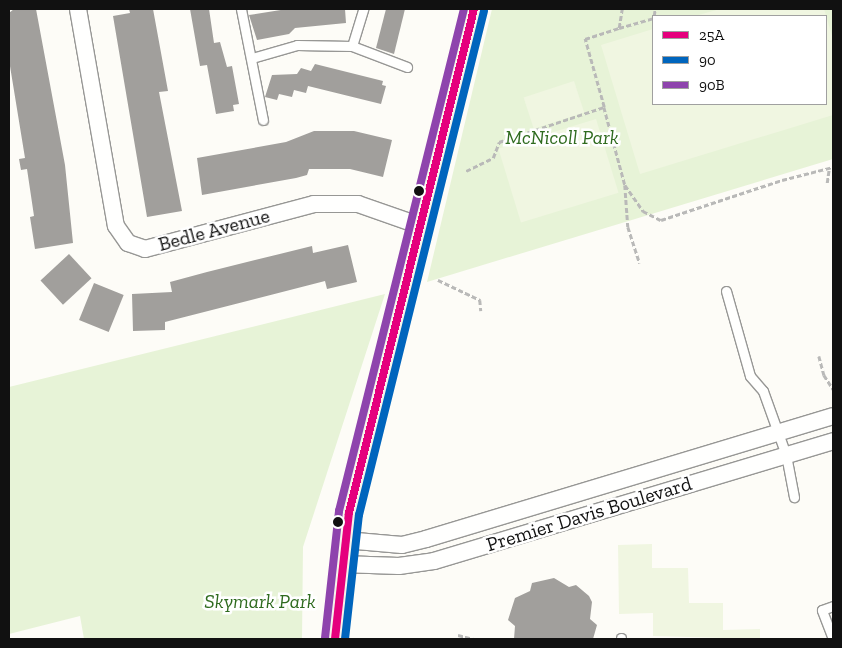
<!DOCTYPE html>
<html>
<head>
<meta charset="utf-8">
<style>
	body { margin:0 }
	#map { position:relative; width:842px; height:648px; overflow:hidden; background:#fdfcf7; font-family:"Zilla Slab",serif }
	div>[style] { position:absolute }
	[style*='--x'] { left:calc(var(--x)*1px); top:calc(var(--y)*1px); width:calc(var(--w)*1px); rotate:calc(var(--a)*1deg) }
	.green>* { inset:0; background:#e7f3d7 }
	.pitch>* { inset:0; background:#f0f6e1; transform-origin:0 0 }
	.building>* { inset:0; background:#a19f9c; transform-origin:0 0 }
	.path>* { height:2.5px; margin-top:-1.25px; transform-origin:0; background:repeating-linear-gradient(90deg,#b9b9b8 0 5px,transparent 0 7.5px) }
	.roads { filter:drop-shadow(1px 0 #979795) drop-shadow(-1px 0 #979795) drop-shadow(0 1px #979795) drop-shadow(0 -1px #979795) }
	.service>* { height:9px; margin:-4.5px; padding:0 4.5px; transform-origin:4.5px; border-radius:4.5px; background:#fffffe }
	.minor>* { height:16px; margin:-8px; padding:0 8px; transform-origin:8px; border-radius:8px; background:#fffffe }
	.secondary>* { height:24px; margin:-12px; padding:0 12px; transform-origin:12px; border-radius:12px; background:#f6f4eb }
	.bus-1>* { height:8px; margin:-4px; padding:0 4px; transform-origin:4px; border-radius:4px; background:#e5007d }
	.bus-2>* { height:8px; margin:-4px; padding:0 4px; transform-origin:4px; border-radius:4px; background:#0065bd }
	.bus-3>* { height:8px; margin:-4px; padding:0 4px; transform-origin:4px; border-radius:4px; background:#8e44ad }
	.dots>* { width:14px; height:14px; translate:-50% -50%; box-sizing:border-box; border:2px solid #fff; border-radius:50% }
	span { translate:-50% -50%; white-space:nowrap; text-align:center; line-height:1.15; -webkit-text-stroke:5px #fff; paint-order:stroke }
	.park-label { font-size:20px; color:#2f6b1f; font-style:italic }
	.street-label { font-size:20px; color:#111 }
	.frame { position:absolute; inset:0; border:10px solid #111; pointer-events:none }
	.legend { position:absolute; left:652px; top:15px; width:175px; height:90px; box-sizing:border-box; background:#fff; border:1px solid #a0a0a0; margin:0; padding:6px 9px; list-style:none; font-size:15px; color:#111 }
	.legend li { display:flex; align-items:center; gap:10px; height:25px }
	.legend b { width:25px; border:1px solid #a0a0a0 }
</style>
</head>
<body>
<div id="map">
	<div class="green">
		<div style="clip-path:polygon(evenodd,492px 9px,833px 9px,833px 159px,427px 282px,492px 9px,653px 16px,826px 16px,826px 104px,653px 104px,653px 16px)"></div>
		<div style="clip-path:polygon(385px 294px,303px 547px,302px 639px,84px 639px,80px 616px,9px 634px,9px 387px)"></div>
	</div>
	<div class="pitch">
		<div style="clip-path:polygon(720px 9px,824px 9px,833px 39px,833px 115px,640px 174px,601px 45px,653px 29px,653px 104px,826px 104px,826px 16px,695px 16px)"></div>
		<div style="left:574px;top:81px;width:33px;height:53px;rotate:72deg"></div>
		<div style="left:596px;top:119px;width:77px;height:102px;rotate:73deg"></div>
		<div style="clip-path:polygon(652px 544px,652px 568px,688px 568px,689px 603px,723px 603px,723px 630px,760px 629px,760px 639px,653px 636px,653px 613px,619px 614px,618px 545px)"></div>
	</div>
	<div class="building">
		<div style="clip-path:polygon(14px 9px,36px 9px,65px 165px,73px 243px,35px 249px,30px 217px,34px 216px,27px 169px,21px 170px,19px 159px,25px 158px,9px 60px,9px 13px)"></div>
		<div style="clip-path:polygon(129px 9px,153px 9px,168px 91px,159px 92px,182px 211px,147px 217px,113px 16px,130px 13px)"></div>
		<div style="clip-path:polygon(190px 9px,209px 9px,214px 43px,220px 42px,227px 67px,232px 66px,239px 104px,233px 105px,234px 111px,216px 114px,207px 65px,200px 66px)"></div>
		<div style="clip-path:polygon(287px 9px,345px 9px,346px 23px,295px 28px,289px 34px,257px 40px,249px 15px)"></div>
		<div style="clip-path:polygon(386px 9px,405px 9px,394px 54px,376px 48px)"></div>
		<div style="clip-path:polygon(315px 64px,383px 81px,382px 85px,386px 86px,381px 104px,308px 86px,306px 93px,294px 90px,292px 97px,279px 94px,277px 100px,265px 97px,272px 75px,297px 74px,301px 68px,311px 71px)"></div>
		<div style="clip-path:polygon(314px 131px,354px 131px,392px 140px,383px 177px,350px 169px,309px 169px,307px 175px,296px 178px,202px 195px,197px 158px,286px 142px)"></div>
		<div style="clip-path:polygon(348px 245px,357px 282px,327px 289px,325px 281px,165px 322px,165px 330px,133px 331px,132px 294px,172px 292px,170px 282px,207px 272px,312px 246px,313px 253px)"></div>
		<div style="left:69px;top:254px;width:33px;height:39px;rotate:47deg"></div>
		<div style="left:94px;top:283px;width:32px;height:40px;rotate:22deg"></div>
		<div style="clip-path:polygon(554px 578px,569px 587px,576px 585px,589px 596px,592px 602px,590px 619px,597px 625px,593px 639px,514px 639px,515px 626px,508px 620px,515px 598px,530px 591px,532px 583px)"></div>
	</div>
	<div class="path">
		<div style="--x:654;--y:16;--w:7;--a:-82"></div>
		<div style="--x:619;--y:28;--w:35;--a:-16"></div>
		<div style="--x:604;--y:107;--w:81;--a:74.9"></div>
		<div style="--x:625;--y:185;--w:42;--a:85.9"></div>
		<div style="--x:628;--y:227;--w:38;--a:72"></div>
		<div style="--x:466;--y:171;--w:30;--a:-26"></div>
		<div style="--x:493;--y:158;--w:17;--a:-69"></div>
		<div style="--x:499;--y:142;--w:111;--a:-18.4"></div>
		<div style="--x:604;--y:107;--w:71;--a:-105.6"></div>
		<div style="--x:585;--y:39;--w:36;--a:-18"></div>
		<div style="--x:619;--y:28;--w:19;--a:-81"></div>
		<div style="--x:827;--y:183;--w:14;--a:-82"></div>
		<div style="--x:625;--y:185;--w:32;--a:55"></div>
		<div style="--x:643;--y:211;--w:20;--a:27"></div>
		<div style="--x:661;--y:220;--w:127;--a:-18.3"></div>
		<div style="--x:782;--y:180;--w:53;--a:-14.3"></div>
		<div style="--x:438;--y:280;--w:47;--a:25.5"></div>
		<div style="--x:480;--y:300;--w:11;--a:85"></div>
		<div style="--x:819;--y:356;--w:20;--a:75"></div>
		<div style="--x:824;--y:375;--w:17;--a:57"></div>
		<div style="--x:458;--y:635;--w:16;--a:14"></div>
	</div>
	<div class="roads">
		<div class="service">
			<div style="--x:241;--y:9;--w:113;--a:78.8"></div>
			<div style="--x:352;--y:46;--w:59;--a:20.9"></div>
			<div style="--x:252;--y:58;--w:47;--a:-16.1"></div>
			<div style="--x:297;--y:45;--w:55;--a:1"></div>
			<div style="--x:352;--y:46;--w:39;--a:-73"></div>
			<div style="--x:726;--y:291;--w:88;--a:74.2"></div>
			<div style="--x:750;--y:376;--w:20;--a:49"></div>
			<div style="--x:763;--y:391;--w:68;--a:70.2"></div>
			<div style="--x:786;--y:455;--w:43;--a:79.2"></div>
			<div style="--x:621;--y:638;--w:1;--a:90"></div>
			<div style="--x:833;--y:639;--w:31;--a:-111"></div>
			<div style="--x:822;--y:610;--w:12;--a:-20"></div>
		</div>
		<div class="minor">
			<div style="--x:78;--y:9;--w:220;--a:80.1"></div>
			<div style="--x:116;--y:226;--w:21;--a:55"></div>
			<div style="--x:128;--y:243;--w:18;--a:19"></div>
			<div style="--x:145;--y:249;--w:175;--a:-14.9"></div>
			<div style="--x:314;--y:204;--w:44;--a:0"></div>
			<div style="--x:358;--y:204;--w:64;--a:19.3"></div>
			<div style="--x:345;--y:540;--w:57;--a:5"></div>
			<div style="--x:402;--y:545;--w:25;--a:-14"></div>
			<div style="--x:426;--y:539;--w:425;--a:-16.8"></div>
			<div style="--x:341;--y:564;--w:58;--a:2"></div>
			<div style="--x:399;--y:566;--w:35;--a:-8"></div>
			<div style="--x:434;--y:561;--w:417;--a:-16.7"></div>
		</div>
		<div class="secondary">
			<div style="--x:335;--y:639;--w:127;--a:-83.7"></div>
			<div style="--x:349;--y:513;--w:519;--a:-76.07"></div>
		</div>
	</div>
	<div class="bus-1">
		<div style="--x:335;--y:639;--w:127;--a:-83.7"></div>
		<div style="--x:349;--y:513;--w:519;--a:-76.07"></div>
	</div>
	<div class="bus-2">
		<div style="--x:345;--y:639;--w:125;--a:-83.6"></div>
		<div style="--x:359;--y:515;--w:519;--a:-76.07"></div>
	</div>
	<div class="bus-3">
		<div style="--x:325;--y:638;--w:128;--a:-83.7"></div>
		<div style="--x:339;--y:511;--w:517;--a:-76.02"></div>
	</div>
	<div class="dots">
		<div style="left:419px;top:191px;background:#111"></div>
		<div style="left:338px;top:522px;background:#111"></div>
	</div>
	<div class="park-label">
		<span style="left:562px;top:137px">McNicoll Park</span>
		<span style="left:260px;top:601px">Skymark Park</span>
	</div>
	<div class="street-label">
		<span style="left:214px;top:230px;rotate:-15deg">Bedle Avenue</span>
		<span style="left:589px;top:514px;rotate:-17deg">Premier Davis Boulevard</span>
	</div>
	<div class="frame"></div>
	<ul class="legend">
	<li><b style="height:6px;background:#e5007d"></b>25A</li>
	<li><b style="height:6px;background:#0065bd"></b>90</li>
	<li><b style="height:6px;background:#8e44ad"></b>90B</li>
	</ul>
</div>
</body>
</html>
